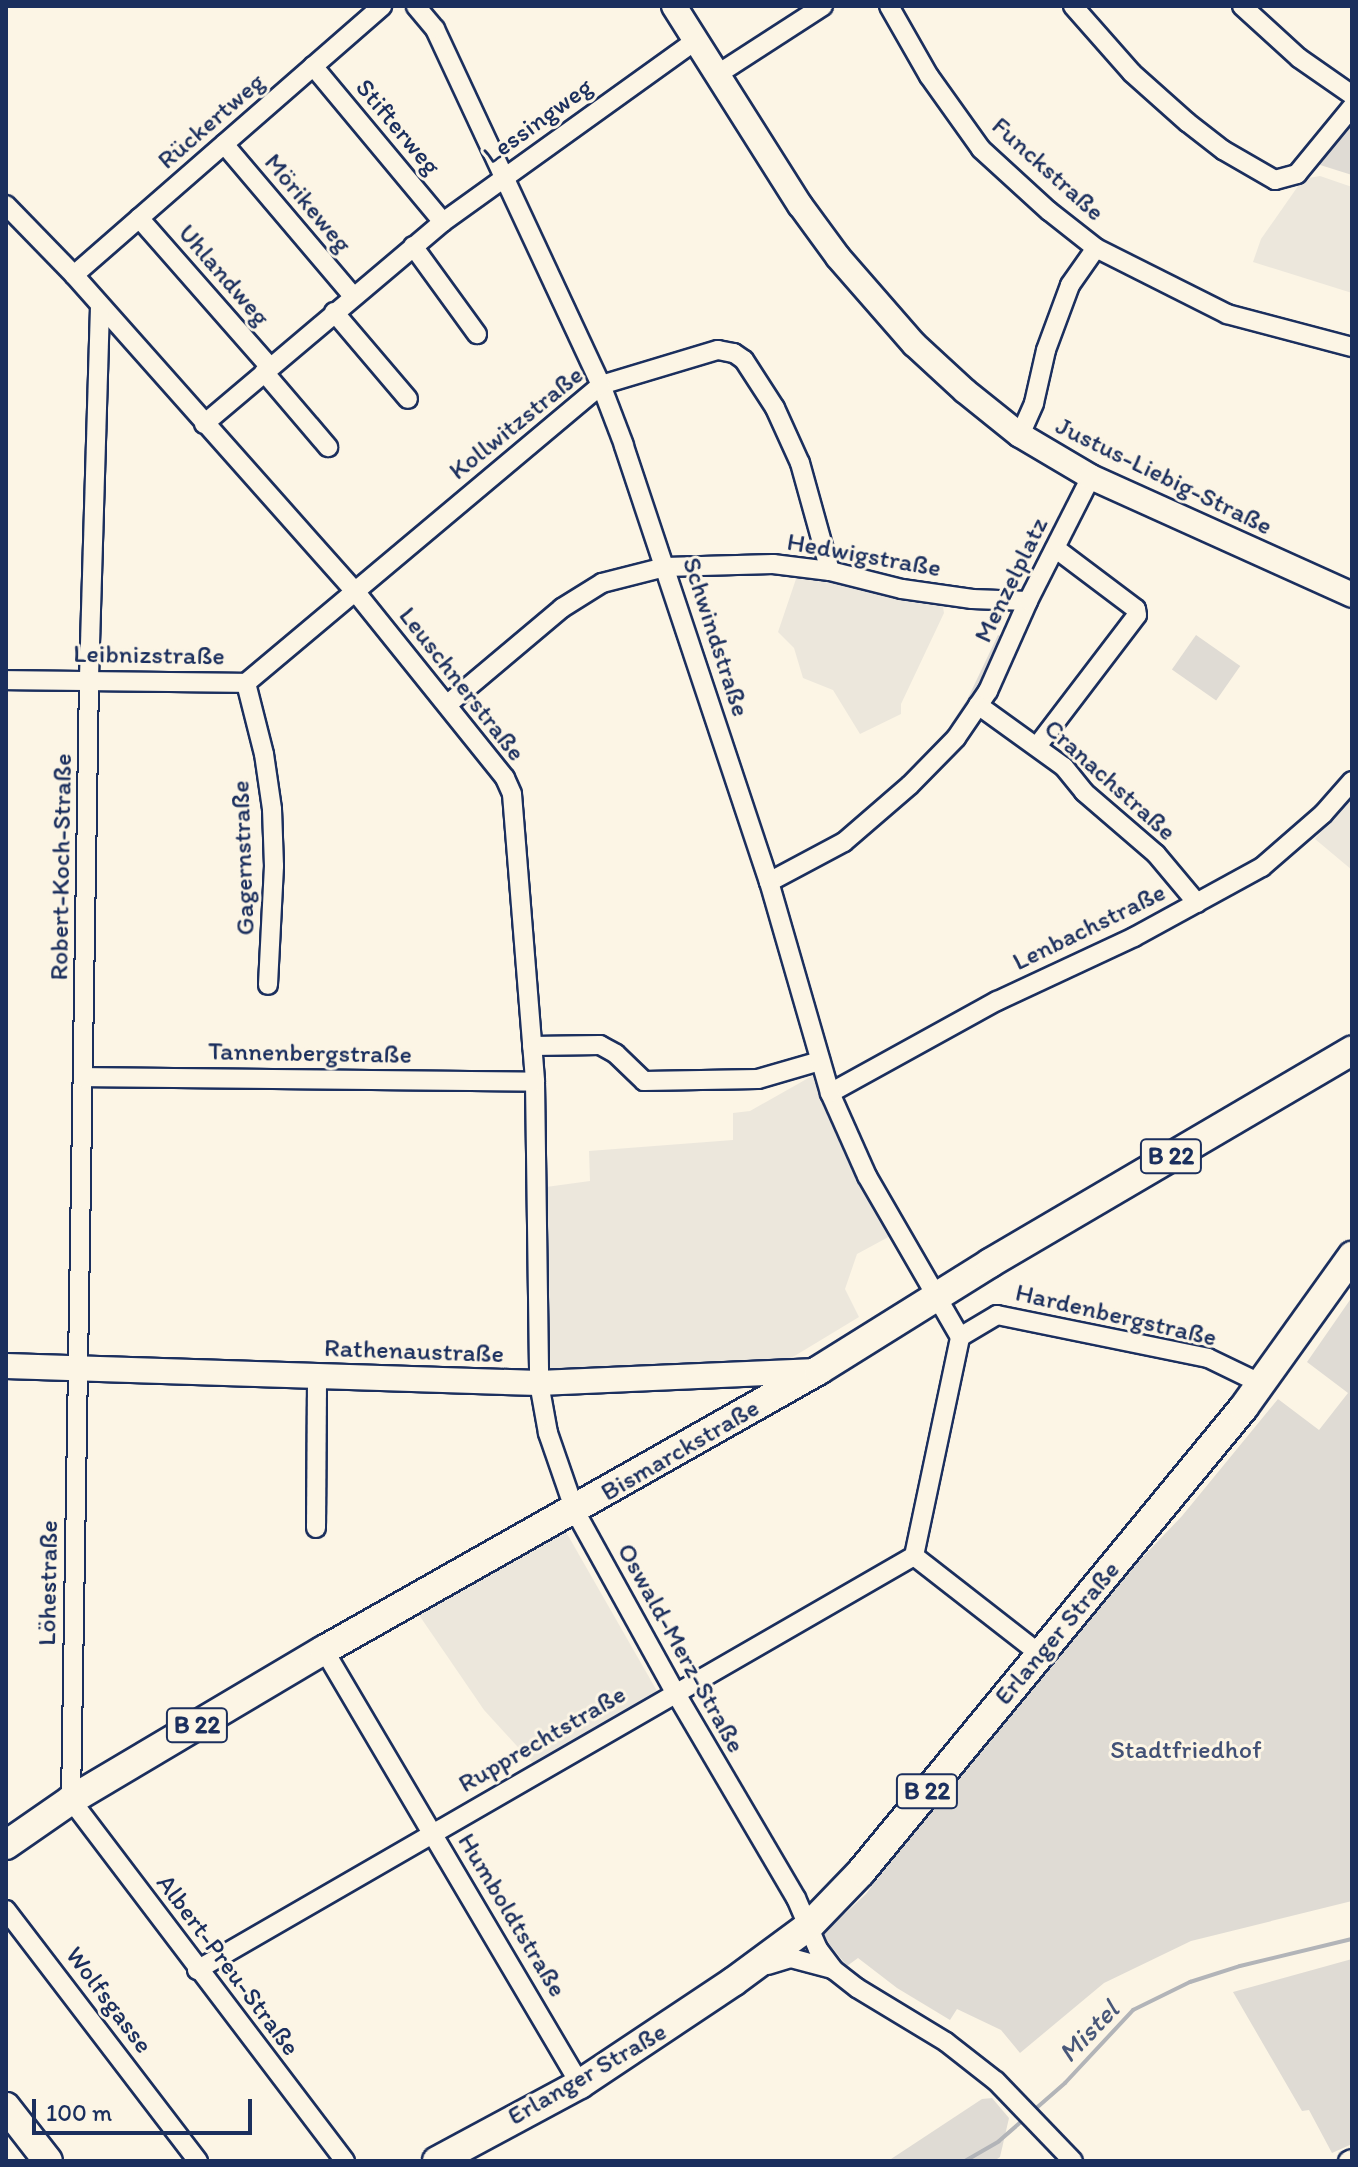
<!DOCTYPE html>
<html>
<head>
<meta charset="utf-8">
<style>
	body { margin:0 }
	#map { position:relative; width:1358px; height:2167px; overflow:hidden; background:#fcf5e5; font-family:Itim,sans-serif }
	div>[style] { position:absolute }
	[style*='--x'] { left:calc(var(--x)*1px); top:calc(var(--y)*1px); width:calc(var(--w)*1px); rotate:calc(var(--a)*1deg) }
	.built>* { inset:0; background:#ece7dc }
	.green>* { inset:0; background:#dfdbd4; transform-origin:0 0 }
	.stream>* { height:4px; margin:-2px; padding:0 2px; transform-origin:2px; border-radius:2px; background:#b2b4b8 }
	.roads { filter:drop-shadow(2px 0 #1b2f5e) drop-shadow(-2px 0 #1b2f5e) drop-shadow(0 2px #1b2f5e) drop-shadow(0 -2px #1b2f5e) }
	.street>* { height:18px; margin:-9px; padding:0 9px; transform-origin:9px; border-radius:9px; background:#fcf5e5 }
	.secondary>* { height:24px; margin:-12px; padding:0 12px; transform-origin:12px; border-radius:12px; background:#fcf5e5 }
	.primary>* { height:28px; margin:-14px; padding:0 14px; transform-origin:14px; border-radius:14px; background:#fcf5e5 }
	span { translate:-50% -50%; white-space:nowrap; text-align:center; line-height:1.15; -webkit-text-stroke:6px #fcf5e5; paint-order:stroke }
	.shield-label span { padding:2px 6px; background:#fcf5e5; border:2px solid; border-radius:6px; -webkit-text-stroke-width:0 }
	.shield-label { font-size:24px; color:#1b2f5e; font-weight:700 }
	.street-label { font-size:26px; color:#1b2f5e }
	.park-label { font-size:26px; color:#425176 }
	.water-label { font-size:28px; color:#485779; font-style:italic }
	.frame { position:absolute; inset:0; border:8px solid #1b2f5e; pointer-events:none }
	.scale { position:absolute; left:32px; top:2099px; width:220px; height:36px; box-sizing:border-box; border:4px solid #1b2f5e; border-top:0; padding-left:10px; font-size:24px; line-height:28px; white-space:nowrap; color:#1b2f5e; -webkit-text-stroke:6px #fcf5e5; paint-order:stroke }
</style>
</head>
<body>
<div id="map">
	<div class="built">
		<div style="clip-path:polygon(1320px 176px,1352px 187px,1352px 293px,1253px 262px,1261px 239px,1303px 179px)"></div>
		<div style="clip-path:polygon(797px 576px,942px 601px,944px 613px,901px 704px,901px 714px,860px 734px,833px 690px,803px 678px,794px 648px,778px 632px)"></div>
		<div style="clip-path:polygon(1352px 792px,1352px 870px,1315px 839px)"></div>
		<div style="clip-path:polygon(819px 1072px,894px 1234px,857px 1254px,845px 1289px,859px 1317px,778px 1366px,548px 1375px,546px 1187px,590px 1181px,589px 1151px,733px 1140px,733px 1113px,750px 1111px)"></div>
		<div style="clip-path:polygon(566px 1532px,661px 1698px,538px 1769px,484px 1710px,419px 1615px)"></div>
	</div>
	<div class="green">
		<div style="clip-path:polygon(1352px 119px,1352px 175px,1317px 164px)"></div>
		<div style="clip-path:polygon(998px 635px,1007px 639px,958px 727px,951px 724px,968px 698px)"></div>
		<div style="left:1196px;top:635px;width:54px;height:42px;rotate:35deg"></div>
		<div style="clip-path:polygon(1352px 1297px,1352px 1901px,1191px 1941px,1104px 1983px,1020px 2053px,1001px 2030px,957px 2009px,950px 2020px,897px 1988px,858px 1958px,847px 1966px,822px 1935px,866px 1894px,1033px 1672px,1182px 1516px,1278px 1399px,1319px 1430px,1348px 1393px,1307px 1362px)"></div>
		<div style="clip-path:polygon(1352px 1959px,1352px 2144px,1332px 2153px,1309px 2110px,1302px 2111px,1233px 1992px)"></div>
		<div style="clip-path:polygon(992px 2098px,1009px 2118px,1000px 2157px,994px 2161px,888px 2161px,982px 2099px)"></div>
	</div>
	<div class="stream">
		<div style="--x:1033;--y:2111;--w:43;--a:-41.2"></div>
		<div style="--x:1065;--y:2083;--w:100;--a:-47"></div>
		<div style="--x:1133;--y:2010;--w:64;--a:-26.2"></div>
		<div style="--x:1190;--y:1982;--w:52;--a:-17.7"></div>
		<div style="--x:1240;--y:1966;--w:115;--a:-13.6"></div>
		<div style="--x:965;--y:2161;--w:39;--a:-30"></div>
		<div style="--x:999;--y:2141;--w:32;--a:-41"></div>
	</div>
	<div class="roads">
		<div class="street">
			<div style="--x:889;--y:6;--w:81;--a:60.3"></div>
			<div style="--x:929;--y:76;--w:90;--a:54.5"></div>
			<div style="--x:981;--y:149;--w:92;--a:42.4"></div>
			<div style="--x:1049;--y:211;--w:60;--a:38.2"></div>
			<div style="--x:1096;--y:248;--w:147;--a:26.7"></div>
			<div style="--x:1227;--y:314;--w:129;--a:14.8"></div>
			<div style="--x:1073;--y:6;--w:89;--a:48.6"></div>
			<div style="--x:1132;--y:73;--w:74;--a:41.7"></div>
			<div style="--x:1187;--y:122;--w:46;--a:37.9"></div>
			<div style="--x:1223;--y:150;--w:60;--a:30"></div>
			<div style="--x:1275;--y:180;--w:23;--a:-15"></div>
			<div style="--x:1297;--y:174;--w:87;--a:-50.6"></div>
			<div style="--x:1242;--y:6;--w:77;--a:42.4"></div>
			<div style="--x:1299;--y:58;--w:65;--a:34.9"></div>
			<div style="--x:313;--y:66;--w:203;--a:50.2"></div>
			<div style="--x:718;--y:74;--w:125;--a:-32.9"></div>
			<div style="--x:224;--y:144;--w:199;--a:49.7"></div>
			<div style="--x:6;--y:205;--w:98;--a:45.8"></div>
			<div style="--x:74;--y:275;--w:421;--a:48.4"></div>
			<div style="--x:354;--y:590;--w:241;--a:51.2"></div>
			<div style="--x:505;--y:778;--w:17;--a:66"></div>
			<div style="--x:512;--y:794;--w:289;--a:85.4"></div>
			<div style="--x:535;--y:1082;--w:301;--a:89.2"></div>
			<div style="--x:539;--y:1383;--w:51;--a:79.8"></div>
			<div style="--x:548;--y:1433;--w:83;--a:70.9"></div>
			<div style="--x:575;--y:1511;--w:207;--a:61.1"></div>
			<div style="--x:675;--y:1692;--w:239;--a:59.6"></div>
			<div style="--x:796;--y:1898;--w:56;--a:66.7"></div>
			<div style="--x:818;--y:1949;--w:26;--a:53"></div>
			<div style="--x:834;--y:1970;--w:29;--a:38"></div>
			<div style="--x:857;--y:1988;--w:104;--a:31.2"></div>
			<div style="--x:946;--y:2042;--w:63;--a:38"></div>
			<div style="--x:996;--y:2081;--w:111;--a:46.1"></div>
			<div style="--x:139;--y:218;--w:198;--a:48.7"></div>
			<div style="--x:413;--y:246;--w:109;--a:54"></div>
			<div style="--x:74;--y:275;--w:409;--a:-41.1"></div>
			<div style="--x:100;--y:307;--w:373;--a:91.7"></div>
			<div style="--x:89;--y:680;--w:1120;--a:90.92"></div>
			<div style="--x:71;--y:1800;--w:453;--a:52.8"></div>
			<div style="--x:334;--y:312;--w:114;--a:49.6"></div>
			<div style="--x:264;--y:372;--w:99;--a:49.5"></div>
			<div style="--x:204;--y:424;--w:313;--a:-40.2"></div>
			<div style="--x:443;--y:222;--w:312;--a:-35.7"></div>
			<div style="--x:1020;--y:435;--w:35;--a:-66"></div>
			<div style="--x:1034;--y:403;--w:54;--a:-77.2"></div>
			<div style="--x:1046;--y:350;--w:69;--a:-69.7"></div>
			<div style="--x:1070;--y:285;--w:45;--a:-54.9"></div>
			<div style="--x:6;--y:680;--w:240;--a:0.7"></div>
			<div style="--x:246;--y:683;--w:463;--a:-40"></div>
			<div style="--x:601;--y:385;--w:122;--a:-16.7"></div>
			<div style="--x:718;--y:350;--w:16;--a:11"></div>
			<div style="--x:734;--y:353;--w:12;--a:35"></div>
			<div style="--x:744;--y:360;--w:57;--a:57.1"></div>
			<div style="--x:775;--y:408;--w:60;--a:65.6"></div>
			<div style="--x:800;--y:463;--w:112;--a:74.5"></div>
			<div style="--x:246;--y:683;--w:73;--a:75.8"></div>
			<div style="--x:264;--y:754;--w:56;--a:81.7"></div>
			<div style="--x:272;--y:809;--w:57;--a:88"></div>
			<div style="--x:274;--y:866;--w:119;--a:92.9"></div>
			<div style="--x:448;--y:704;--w:149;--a:-40.1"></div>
			<div style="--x:562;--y:608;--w:47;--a:-32"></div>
			<div style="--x:602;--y:583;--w:65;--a:-14.3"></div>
			<div style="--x:665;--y:567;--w:108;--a:-1.6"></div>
			<div style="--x:773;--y:564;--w:57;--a:7"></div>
			<div style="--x:830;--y:571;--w:74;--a:14"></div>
			<div style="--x:902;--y:589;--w:71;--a:8.1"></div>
			<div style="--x:972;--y:599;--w:56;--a:2"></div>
			<div style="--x:978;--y:705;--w:106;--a:35.8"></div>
			<div style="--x:1064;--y:767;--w:32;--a:51"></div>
			<div style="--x:1084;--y:792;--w:95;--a:40.7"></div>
			<div style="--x:1156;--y:854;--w:64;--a:50.1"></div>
			<div style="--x:1038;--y:745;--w:163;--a:-52.7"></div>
			<div style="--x:1137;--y:615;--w:6;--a:-99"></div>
			<div style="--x:1136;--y:609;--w:101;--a:-143"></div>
			<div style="--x:769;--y:882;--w:85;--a:-28.1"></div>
			<div style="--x:844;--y:842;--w:87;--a:-40.8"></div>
			<div style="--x:910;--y:785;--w:66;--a:-45.6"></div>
			<div style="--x:956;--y:738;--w:57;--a:-55.8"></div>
			<div style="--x:988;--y:691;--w:98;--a:-66"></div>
			<div style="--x:1028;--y:601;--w:139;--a:-63.1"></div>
			<div style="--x:532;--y:1046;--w:68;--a:-0.8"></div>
			<div style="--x:600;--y:1045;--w:18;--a:29"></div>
			<div style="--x:616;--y:1054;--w:39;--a:44"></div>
			<div style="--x:644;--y:1081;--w:114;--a:-1"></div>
			<div style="--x:758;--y:1079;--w:65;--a:-16.2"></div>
			<div style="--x:84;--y:1077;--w:451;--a:0.6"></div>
			<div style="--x:830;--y:1093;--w:191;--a:-28.9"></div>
			<div style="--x:997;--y:1001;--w:151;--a:-25"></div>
			<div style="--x:1134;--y:937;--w:146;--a:-28.7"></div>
			<div style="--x:1262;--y:867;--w:81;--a:-41"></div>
			<div style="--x:1323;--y:814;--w:44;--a:-48.7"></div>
			<div style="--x:960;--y:1337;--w:43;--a:-30.7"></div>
			<div style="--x:997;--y:1315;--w:215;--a:11.5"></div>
			<div style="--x:1208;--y:1358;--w:60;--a:25.7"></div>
			<div style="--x:316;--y:1528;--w:152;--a:-89.6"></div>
			<div style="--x:914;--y:1556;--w:160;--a:37.9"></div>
			<div style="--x:324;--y:1650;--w:504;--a:59.47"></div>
			<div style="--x:6;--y:1910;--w:316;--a:52.6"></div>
			<div style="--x:768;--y:1965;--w:24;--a:-17"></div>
			<div style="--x:791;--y:1958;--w:42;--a:15"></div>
			<div style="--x:197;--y:1970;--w:828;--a:-30"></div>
			<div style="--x:914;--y:1556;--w:224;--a:-78.1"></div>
			<div style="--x:960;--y:1337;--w:186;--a:-120"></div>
			<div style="--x:867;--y:1176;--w:91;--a:-114"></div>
			<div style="--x:830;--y:1093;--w:220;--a:-106.1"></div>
			<div style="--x:769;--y:882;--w:460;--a:-108.4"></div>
			<div style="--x:624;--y:445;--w:64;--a:-111"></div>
			<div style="--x:601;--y:385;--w:393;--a:-115"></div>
			<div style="--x:435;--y:29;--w:30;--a:-130"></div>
			<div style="--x:1348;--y:2161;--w:4;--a:-27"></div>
		</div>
		<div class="secondary">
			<div style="--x:674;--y:6;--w:236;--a:57.7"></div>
			<div style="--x:800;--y:205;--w:64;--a:53.8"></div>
			<div style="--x:838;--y:257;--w:116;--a:48.9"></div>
			<div style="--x:914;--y:344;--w:69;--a:42.7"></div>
			<div style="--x:965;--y:391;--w:70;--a:38.7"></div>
			<div style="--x:1020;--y:435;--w:82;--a:30.6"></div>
			<div style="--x:1091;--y:477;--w:286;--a:24.3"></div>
			<div style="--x:6;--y:1366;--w:533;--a:1.83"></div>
			<div style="--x:539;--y:1383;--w:278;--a:-2.5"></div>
		</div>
		<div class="primary">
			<div style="--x:6;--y:1845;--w:79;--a:-34.7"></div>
			<div style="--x:71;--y:1800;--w:294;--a:-30.7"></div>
			<div style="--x:324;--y:1650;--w:569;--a:-29.49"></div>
			<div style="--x:819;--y:1370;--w:202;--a:-32"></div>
			<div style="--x:990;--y:1263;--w:420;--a:-30.4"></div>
			<div style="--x:6;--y:2107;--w:68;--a:52.1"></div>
			<div style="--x:437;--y:2161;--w:162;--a:-28.3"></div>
			<div style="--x:580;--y:2084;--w:184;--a:-33.7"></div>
			<div style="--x:733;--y:1982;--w:96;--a:-36.5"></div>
			<div style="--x:810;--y:1925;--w:74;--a:-46.1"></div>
			<div style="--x:861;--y:1872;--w:602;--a:-50.52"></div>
			<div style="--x:1244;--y:1407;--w:186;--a:-54.4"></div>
		</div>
	</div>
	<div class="shield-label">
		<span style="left:1171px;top:1156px">B 22</span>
		<span style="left:197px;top:1725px">B 22</span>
		<span style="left:927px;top:1791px">B 22</span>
	</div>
	<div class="street-label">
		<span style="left:211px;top:121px;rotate:-41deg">Rückertweg</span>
		<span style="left:538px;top:121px;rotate:-36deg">Lessingweg</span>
		<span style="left:398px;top:127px;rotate:50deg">Stifterweg</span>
		<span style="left:1048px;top:169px;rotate:42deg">Funckstraße</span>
		<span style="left:308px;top:203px;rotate:50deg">Mörikeweg</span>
		<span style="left:224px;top:275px;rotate:49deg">Uhlandweg</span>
		<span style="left:516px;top:423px;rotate:-39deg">Kollwitzstraße</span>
		<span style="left:1164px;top:476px;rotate:26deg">Justus-Liebig-Straße</span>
		<span style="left:864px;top:555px;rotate:10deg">Hedwigstraße</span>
		<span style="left:1011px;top:580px;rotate:-64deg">Menzelplatz</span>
		<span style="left:716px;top:637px;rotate:72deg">Schwindstraße</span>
		<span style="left:149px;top:655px;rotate:1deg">Leibnizstraße</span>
		<span style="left:462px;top:684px;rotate:52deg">Leuschnerstraße</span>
		<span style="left:1110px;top:780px;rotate:42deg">Cranachstraße</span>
		<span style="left:243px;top:858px;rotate:-92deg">Gagernstraße</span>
		<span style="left:61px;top:867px;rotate:-89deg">Robert-Koch-Straße</span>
		<span style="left:1089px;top:927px;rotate:-26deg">Lenbachstraße</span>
		<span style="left:310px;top:1053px;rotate:1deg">Tannenbergstraße</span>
		<span style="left:1116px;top:1315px;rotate:13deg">Hardenbergstraße</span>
		<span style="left:414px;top:1351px;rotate:2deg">Rathenaustraße</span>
		<span style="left:680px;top:1450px;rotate:-30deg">Bismarckstraße</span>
		<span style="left:48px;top:1583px;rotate:-89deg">Löhestraße</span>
		<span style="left:1057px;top:1633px;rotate:-50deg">Erlanger Straße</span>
		<span style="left:681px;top:1648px;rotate:61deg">Oswald-Merz-Straße</span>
		<span style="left:542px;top:1739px;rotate:-30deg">Rupprechtstraße</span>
		<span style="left:512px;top:1915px;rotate:59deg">Humboldtstraße</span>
		<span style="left:228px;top:1965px;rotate:53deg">Albert-Preu-Straße</span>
		<span style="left:109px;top:2000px;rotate:53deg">Wolfsgasse</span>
		<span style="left:587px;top:2074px;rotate:-30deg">Erlanger Straße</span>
	</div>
	<div class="park-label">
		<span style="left:1186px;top:1750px">Stadtfriedhof</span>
	</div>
	<div class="water-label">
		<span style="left:1088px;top:2031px;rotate:-46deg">Mistel</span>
	</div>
	<div class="frame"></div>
	<div class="scale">100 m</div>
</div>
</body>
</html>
